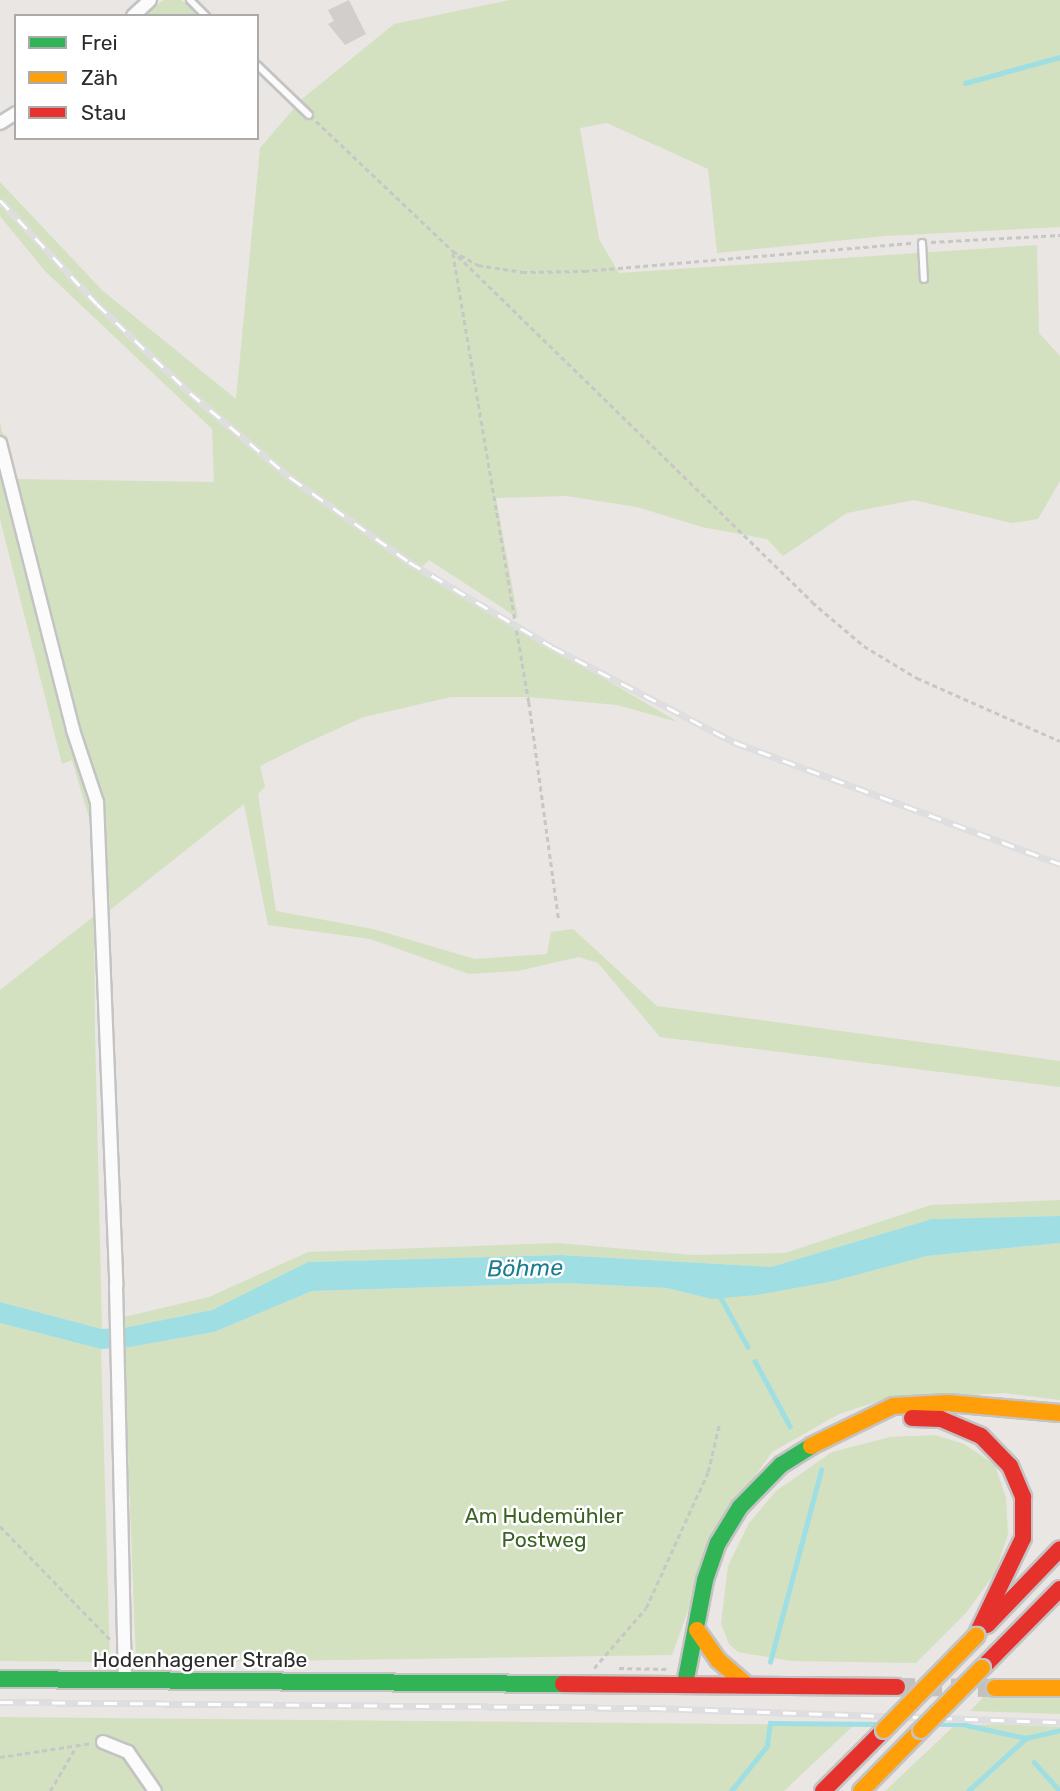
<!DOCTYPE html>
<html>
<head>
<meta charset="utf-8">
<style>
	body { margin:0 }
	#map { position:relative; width:1060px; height:1791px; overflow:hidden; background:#e9e6e3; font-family:Rubik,sans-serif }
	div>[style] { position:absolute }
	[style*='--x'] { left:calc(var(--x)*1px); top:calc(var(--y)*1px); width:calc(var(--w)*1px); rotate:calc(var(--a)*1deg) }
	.green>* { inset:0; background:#d3e1c0 }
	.water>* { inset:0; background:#9fdee3 }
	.stream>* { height:4.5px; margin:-2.25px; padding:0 2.25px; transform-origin:2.25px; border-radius:2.25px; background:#9fdee3 }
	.building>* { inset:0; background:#d1cecc }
	.secondary-tunnel>* { height:18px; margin-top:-9px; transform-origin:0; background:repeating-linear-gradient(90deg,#c3c1be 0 18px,transparent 0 27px) }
	.path>* { height:2.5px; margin-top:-1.25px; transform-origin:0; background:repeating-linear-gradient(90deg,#c7c7c6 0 5px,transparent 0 8.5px) }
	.roads { filter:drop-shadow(2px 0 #c4c3c3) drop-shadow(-2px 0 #c4c3c3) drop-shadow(0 2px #c4c3c3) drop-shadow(0 -2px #c4c3c3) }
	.lane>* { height:6px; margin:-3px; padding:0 3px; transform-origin:3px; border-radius:3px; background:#fcfbfb }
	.street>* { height:12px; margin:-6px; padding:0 6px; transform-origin:6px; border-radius:6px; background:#fcfbfb }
	.fast>* { height:16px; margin:-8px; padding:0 8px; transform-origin:8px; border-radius:8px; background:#30b455 }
	.slow>* { height:16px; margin:-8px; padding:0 8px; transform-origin:8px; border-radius:8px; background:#ff9f0a }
	.jam>* { height:16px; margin:-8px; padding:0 8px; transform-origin:8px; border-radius:8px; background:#e5322d }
	.rail>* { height:7px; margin-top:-3.5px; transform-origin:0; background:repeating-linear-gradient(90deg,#fff 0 13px,#dedee0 0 26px); box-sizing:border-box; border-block:2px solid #dedee0 }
	.bridges { filter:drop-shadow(2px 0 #c5c4c2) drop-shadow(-2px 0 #c5c4c2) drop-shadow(0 2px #c5c4c2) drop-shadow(0 -2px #c5c4c2) }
	.slow-bridge>* { height:16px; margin:-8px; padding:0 8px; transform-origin:8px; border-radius:8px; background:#ff9f0a }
	span { translate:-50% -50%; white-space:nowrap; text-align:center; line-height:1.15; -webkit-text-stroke:5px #fff; paint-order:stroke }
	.park-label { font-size:21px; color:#3b6323 }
	.street-label { font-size:21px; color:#2c2c2c }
	.water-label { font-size:23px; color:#1c7d91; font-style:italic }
	.legend { position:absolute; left:14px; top:14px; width:245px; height:126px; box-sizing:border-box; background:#fff; border:2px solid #ababab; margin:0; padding:9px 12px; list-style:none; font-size:21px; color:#2c2c2c }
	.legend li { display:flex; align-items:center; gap:14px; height:35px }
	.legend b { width:35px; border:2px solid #ababab }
</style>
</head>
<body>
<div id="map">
	<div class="green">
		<div style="clip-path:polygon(164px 0,181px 0,200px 16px,142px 16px)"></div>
		<div style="clip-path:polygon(510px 0,1060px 0,1060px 227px,885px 236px,717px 253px,708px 169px,607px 123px,580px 128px,599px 239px,619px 273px,1037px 245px,1039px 333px,1060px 356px,1060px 481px,1038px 519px,1012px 523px,914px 500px,847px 513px,783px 556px,767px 539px,702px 527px,637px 507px,566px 496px,496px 498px,518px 618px,429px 560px,419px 570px,678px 722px,617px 705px,528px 697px,451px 697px,364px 717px,304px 744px,260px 766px,265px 787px,258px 794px,276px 911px,373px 929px,475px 959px,547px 954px,551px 932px,573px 929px,657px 1006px,1060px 1061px,1060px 1087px,660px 1037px,598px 963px,579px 957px,518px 971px,469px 974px,370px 939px,268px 925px,244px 804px,110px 910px,108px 879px,92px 886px,90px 821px,72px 760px,62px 764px,0 519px,0 422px,13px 479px,214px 482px,212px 429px,45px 271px,0 216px,0 182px,103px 291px,236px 399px,260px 148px,302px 99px,394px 24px)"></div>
		<div style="clip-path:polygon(94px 916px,95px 1031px,102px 1329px,0 1302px,0 990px)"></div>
		<div style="clip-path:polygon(1060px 1200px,1060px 1216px,932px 1219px,771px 1267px,560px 1255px,308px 1262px,212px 1310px,125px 1328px,124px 1317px,209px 1297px,308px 1252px,558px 1243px,693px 1255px,785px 1253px,931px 1205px)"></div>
		<div style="clip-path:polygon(1060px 1243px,1060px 1400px,1004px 1393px,882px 1400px,839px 1414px,772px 1452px,717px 1530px,672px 1655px,136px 1663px,124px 1348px,214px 1332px,312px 1291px,564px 1283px,667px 1288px,711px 1299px,834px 1281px,927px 1256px)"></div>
		<div style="clip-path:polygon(0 1323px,101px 1349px,110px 1662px,0 1661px)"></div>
		<div style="clip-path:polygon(935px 1435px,964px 1444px,995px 1465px,1006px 1498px,1008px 1535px,995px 1573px,966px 1613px,916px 1663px,791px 1661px,738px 1652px,729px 1644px,721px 1624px,728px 1566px,749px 1523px,776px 1491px,832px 1452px,890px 1437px)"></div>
		<div style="clip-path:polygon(987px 1693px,1060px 1695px,1060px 1714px,970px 1711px)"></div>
		<div style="clip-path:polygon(0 1717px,854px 1725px,784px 1791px,0 1791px)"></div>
		<div style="clip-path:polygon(1000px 1724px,1060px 1727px,1060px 1791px,885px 1791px,954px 1726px)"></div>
	</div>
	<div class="water">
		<div style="clip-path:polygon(1060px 1216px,1060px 1243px,927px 1256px,834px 1281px,756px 1295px,711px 1299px,667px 1288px,564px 1283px,312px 1291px,214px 1332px,124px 1348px,101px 1349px,0 1323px,0 1302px,102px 1329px,124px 1328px,212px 1310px,308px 1262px,560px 1255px,771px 1267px,932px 1219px)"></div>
	</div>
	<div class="stream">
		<div style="--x:965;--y:83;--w:98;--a:-15.3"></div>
		<div style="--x:720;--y:1296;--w:58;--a:61.2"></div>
		<div style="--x:755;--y:1361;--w:74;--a:61.7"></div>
		<div style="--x:770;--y:1662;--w:199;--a:-75.1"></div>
		<div style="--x:938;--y:1725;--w:28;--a:0"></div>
		<div style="--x:966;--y:1725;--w:61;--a:12.2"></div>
		<div style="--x:1034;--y:1762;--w:39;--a:48"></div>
		<div style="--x:731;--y:1791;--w:58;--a:-51.3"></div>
		<div style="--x:767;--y:1746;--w:23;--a:-83"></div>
		<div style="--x:770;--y:1723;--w:107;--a:0.5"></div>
		<div style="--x:968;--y:1791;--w:79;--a:-42.4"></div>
		<div style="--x:1026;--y:1738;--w:35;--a:-13"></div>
	</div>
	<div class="building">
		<div style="clip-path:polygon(349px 0,366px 34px,345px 45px,328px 24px,334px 21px,328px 10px)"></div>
	</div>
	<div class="secondary-tunnel">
		<div style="--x:897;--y:1687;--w:98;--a:0.6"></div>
	</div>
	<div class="path">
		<div style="--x:316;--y:121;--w:189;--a:43.5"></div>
		<div style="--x:453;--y:251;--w:29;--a:29"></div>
		<div style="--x:478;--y:265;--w:45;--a:9"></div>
		<div style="--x:522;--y:272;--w:62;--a:-0.9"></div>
		<div style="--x:584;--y:271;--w:330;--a:-4.9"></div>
		<div style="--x:931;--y:242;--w:129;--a:-3.1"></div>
		<div style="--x:453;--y:253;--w:455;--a:80.4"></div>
		<div style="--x:529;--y:702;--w:220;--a:82.2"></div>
		<div style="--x:458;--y:256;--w:495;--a:44.3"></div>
		<div style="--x:812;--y:602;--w:68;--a:40.2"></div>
		<div style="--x:864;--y:646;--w:62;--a:31.1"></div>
		<div style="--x:917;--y:678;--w:156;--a:23.8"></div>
		<div style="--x:0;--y:1526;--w:158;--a:45.8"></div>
		<div style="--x:594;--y:1668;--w:79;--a:-49.1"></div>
		<div style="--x:646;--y:1608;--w:149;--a:-65.5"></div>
		<div style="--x:708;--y:1472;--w:48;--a:-76.8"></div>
		<div style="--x:619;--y:1668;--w:48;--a:1.2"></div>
		<div style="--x:0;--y:1757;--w:93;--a:-8.7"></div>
		<div style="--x:50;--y:1791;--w:51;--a:-59.4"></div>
	</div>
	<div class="roads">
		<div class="lane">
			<div style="--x:190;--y:0;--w:23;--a:45"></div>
			<div style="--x:257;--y:65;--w:72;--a:43.9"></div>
			<div style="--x:922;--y:243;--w:36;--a:87"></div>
		</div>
		<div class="street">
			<div style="--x:133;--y:16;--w:23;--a:-43"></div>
			<div style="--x:0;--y:123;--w:19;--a:-32"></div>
			<div style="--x:0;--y:443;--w:296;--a:75.7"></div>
			<div style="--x:73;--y:730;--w:76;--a:71.6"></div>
			<div style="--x:97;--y:802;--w:483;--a:87.7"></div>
			<div style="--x:116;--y:1285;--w:396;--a:88.7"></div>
			<div style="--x:103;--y:1742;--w:27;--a:22"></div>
			<div style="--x:128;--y:1752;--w:47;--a:55.3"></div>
		</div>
		<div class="fast">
			<div style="--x:0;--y:1679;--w:563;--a:0.51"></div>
			<div style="--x:685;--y:1684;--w:106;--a:-79.1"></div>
			<div style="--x:705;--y:1580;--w:39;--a:-71"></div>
			<div style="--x:718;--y:1543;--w:42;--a:-58.6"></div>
			<div style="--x:740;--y:1507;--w:59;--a:-45.7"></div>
			<div style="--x:781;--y:1465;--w:36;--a:-32"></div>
		</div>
		<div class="slow">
			<div style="--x:811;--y:1446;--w:91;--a:-26"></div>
			<div style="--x:893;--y:1406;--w:55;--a:-3.1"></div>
			<div style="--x:948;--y:1403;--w:112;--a:5.1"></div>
			<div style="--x:697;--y:1630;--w:37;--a:55"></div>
			<div style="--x:718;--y:1660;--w:38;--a:41"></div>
			<div style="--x:995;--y:1688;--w:65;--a:0"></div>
			<div style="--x:861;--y:1791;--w:86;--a:-45.5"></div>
		</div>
		<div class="jam">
			<div style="--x:912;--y:1418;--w:29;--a:2"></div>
			<div style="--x:941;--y:1419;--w:43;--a:23"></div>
			<div style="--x:981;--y:1436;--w:42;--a:46"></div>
			<div style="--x:1010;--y:1466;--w:34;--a:67"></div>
			<div style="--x:1023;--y:1497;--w:41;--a:90"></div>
			<div style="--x:1023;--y:1538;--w:109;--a:115.6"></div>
			<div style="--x:987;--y:1625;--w:105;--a:-46.2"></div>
			<div style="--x:982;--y:1668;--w:111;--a:-45.4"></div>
			<div style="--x:563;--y:1684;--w:334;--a:0.5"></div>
			<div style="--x:823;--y:1791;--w:86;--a:-45"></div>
		</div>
	</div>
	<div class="rail">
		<div style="--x:0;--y:200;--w:142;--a:47"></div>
		<div style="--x:97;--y:304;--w:129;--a:43.7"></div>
		<div style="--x:190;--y:393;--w:132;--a:40.1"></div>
		<div style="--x:291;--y:478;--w:145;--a:35.4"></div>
		<div style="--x:409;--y:562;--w:166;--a:30.7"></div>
		<div style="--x:552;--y:647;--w:205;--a:27.6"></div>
		<div style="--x:734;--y:742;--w:348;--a:20.5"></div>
		<div style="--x:0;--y:1702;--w:653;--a:0.53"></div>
		<div style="--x:653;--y:1708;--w:407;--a:2"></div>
	</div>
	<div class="bridges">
		<div class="slow-bridge">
			<div style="--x:884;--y:1730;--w:132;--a:-45.6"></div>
			<div style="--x:921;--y:1730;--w:87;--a:-45.5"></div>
		</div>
	</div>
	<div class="park-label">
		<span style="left:544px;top:1528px">Am Hudemühler<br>Postweg</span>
	</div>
	<div class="street-label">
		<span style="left:200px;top:1660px">Hodenhagener Straße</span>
	</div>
	<div class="water-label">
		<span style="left:525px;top:1268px;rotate:-1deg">Böhme</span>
	</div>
	<ul class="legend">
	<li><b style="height:9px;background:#30b455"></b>Frei</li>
	<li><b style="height:9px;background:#ff9f0a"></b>Zäh</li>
	<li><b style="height:9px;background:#e5322d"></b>Stau</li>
	</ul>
</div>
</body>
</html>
